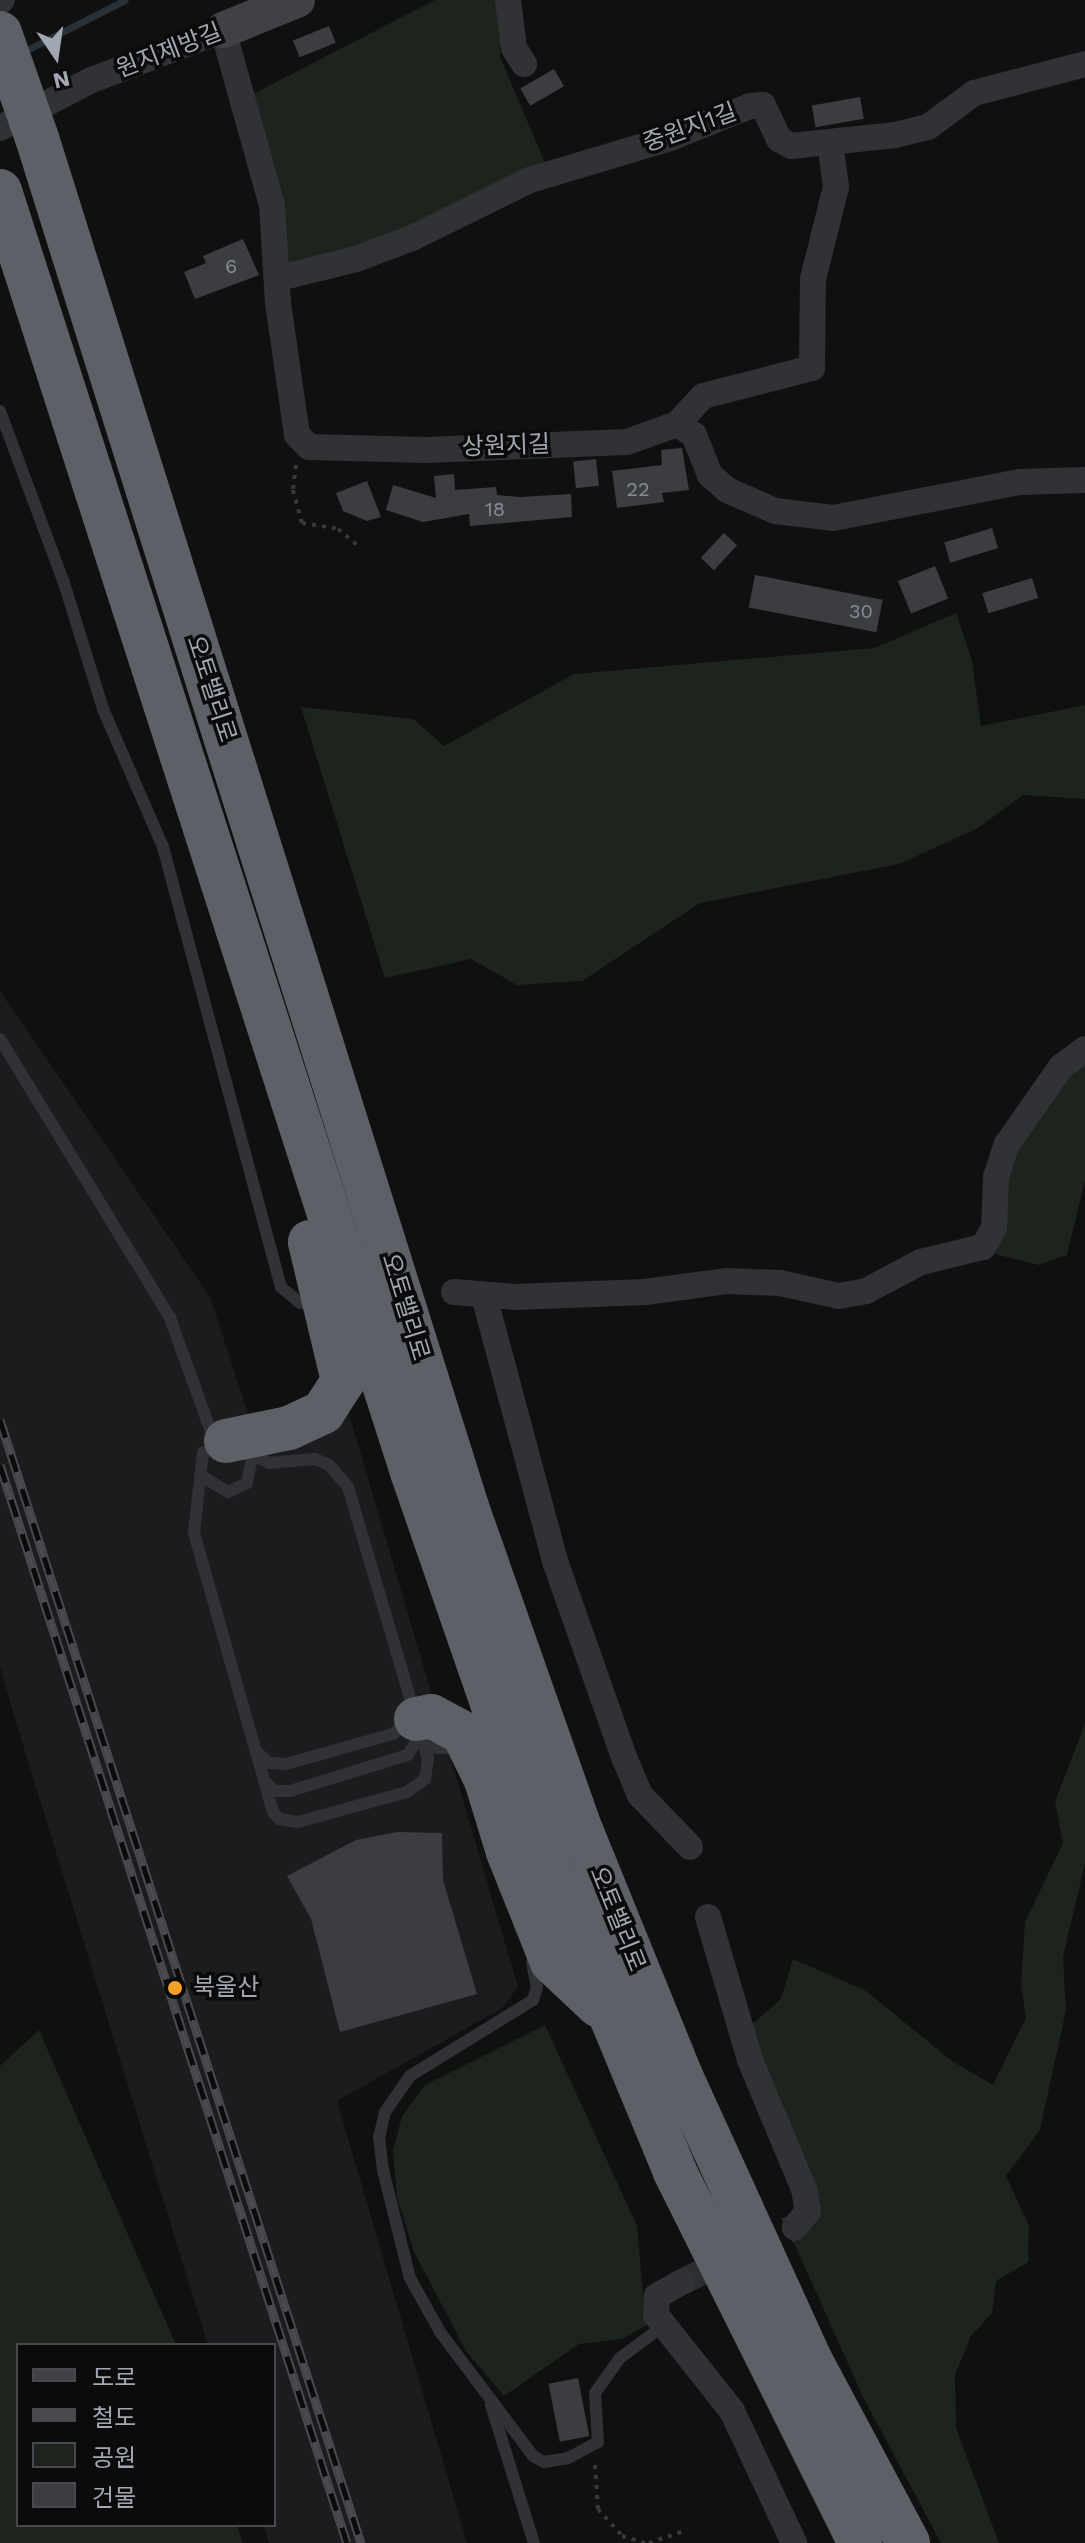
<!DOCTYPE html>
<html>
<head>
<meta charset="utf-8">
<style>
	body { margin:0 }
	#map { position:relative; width:1085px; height:2543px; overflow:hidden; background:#101011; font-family:"Work Sans","Noto Sans KR",sans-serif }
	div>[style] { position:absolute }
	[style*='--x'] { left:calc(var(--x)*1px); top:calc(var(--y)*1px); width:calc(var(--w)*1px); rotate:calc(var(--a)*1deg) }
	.built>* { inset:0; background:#1c1c1e }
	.green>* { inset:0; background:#1c241d }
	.stream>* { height:7px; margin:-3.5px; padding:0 3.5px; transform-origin:3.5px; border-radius:3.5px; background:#283137 }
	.building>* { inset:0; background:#3c3d41; transform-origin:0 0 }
	.street-tunnel>* { height:26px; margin-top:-13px; transform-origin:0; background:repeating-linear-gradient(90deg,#2d2e31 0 26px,transparent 0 39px) }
	.path>* { height:4px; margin-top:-2px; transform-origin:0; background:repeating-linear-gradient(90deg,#37393d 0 4px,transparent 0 10px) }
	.lane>* { height:12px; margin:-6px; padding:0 6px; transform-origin:6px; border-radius:6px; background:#313236 }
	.street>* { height:26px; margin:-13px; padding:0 13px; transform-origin:13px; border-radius:13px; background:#313236 }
	.secondary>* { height:36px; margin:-18px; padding:0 18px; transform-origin:18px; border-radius:18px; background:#3f4146 }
	.highway>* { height:44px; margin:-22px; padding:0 22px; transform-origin:22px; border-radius:22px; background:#5d6067 }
	.rail>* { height:9px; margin-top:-4.5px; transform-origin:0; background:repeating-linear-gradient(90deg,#0b0b0c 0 18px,#484a4f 0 36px); box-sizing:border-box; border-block:2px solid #484a4f }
	.highway-bridge>* { height:44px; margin:-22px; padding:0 22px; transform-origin:22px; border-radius:22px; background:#5d6067 }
	.dots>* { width:22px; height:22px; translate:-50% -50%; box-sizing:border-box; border:4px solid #0b0b0c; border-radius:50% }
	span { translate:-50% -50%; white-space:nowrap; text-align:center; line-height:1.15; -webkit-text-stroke:7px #0b0b0c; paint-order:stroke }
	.number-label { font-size:20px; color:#888c96 }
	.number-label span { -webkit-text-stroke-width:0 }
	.street-label { font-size:24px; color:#a1a7b2 }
	.poi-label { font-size:24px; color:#a1a7b2 }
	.left { translate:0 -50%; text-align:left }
	.legend { position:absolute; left:16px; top:2343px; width:260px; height:184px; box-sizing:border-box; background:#0b0b0c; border:2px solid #47494e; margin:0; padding:10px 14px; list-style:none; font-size:24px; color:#a1a7b2 }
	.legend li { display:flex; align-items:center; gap:16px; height:40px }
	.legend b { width:40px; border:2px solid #47494e }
	.north { position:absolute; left:16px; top:16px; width:80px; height:80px; -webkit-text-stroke:6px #0b0b0c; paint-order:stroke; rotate:167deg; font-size:22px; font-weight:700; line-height:32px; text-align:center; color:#a1a7b2 }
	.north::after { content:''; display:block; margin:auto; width:28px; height:36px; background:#a1a7b2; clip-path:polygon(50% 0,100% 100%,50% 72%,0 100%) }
</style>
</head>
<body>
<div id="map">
	<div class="built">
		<div style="clip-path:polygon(0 991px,210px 1297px,252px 1426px,344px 1397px,518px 1987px,502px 2008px,337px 2101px,467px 2543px,269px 2543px,264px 2525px,274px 2525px,274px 2345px,208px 2345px,15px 1719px,0 1666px)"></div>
	</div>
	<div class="green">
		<div style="clip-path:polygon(435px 0,502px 0,500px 57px,548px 170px,411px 234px,287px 267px,249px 96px)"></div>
		<div style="clip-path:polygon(956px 613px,972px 661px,981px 726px,1085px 705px,1085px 799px,1023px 795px,978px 828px,899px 864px,700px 903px,582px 981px,517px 985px,471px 959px,385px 978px,301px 707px,413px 719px,444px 746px,574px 674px,875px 648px)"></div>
		<div style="clip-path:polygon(1085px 1055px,1085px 1180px,1067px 1255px,1039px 1265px,995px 1254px,991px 1242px,1005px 1165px)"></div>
		<div style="clip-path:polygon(1085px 1723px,1085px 1863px,1063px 1957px,1066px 2010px,1040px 2130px,1006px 2176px,1029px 2226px,1028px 2262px,996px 2281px,992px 2313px,971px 2336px,955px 2375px,956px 2428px,999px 2543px,941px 2543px,863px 2397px,791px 2236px,803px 2227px,748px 2028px,781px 1999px,793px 1959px,866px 1991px,952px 2061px,993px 2085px,1026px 2018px,1021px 1985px,1025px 1922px,1063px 1843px,1055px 1802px)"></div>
		<div style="clip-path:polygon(545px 2025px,637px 2226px,644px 2305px,652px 2322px,622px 2339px,579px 2344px,504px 2396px,466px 2351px,414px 2252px,397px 2197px,393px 2151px,402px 2116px,425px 2085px)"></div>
		<div style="clip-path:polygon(39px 2030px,176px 2345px,18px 2345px,18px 2525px,237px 2525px,243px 2543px,0 2543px,0 2066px)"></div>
	</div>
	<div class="stream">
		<div style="--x:23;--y:52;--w:114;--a:-27"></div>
	</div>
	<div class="building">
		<div style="left:329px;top:26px;width:18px;height:39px;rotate:68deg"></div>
		<div style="left:554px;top:69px;width:20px;height:39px;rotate:60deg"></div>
		<div style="left:860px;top:97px;width:22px;height:49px;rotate:80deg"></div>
		<div style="clip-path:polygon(243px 239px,259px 275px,195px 299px,184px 272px,206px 263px,203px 256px)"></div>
		<div style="clip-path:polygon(682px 448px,689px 490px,662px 493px,664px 502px,617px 508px,612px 471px,662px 465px,661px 450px)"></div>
		<div style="left:596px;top:459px;width:27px;height:23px;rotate:84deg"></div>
		<div style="clip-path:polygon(454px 474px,455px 490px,496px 487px,497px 495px,520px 497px,571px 494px,572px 517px,470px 526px,469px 514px,423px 522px,386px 510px,393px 485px,436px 498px,434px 476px)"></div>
		<div style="clip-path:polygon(367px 481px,381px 517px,367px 521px,343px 511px,336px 493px)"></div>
		<div style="left:992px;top:528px;width:21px;height:50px;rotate:73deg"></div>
		<div style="left:724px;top:533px;width:18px;height:34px;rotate:43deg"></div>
		<div style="left:935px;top:566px;width:35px;height:40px;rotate:68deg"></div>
		<div style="left:755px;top:575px;width:130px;height:33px;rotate:11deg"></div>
		<div style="left:1032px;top:578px;width:21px;height:52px;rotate:73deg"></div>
		<div style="clip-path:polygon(397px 1832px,442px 1833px,443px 1880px,477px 1994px,340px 2032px,311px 1919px,287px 1876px,356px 1840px)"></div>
		<div style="left:578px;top:2378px;width:59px;height:30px;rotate:79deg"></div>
	</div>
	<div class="street-tunnel">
		<div style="--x:682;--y:2282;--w:126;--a:-26"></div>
	</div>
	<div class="path">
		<div style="--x:296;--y:465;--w:25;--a:97"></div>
		<div style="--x:293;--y:490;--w:34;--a:75"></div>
		<div style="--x:302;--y:523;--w:36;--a:9"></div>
		<div style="--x:338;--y:529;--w:25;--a:40"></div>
		<div style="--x:595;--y:2465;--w:44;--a:86.1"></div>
		<div style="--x:598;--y:2509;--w:36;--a:48"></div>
		<div style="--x:622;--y:2536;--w:24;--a:17"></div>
		<div style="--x:649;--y:2543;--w:39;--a:-19"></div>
	</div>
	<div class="lane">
		<div style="--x:0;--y:411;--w:184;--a:69.6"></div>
		<div style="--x:64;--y:583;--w:132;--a:72.8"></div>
		<div style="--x:103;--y:709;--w:150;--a:66.5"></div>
		<div style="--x:163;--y:847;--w:456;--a:75"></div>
		<div style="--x:281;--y:1287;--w:25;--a:40"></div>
		<div style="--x:300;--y:1303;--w:18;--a:6"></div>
		<div style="--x:0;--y:1039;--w:327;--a:58.6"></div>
		<div style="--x:170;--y:1318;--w:130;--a:70.2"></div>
		<div style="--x:226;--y:1441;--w:48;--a:27.1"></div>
		<div style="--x:269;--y:1463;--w:46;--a:-5"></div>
		<div style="--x:315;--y:1459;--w:15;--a:23"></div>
		<div style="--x:329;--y:1465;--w:29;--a:49"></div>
		<div style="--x:348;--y:1487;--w:283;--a:73.6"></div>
		<div style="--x:428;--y:1758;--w:21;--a:98"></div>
		<div style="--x:425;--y:1779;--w:22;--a:144"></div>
		<div style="--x:407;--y:1792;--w:113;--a:164.6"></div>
		<div style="--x:298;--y:1822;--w:19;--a:-171"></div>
		<div style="--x:279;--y:1819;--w:9;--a:-131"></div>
		<div style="--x:273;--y:1812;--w:291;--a:-105.8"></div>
		<div style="--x:194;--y:1532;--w:80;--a:-83.5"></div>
		<div style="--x:203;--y:1453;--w:26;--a:-28"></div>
		<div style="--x:203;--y:1477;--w:29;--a:31"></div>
		<div style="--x:228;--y:1492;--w:21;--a:-25"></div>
		<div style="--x:247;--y:1483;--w:26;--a:-79"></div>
		<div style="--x:425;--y:1748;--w:29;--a:0"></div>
		<div style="--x:257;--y:1752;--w:16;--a:43"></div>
		<div style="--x:269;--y:1763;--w:17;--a:3"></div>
		<div style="--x:286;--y:1764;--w:111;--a:-15.7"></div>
		<div style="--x:393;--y:1734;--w:20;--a:-41"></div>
		<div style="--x:264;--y:1781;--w:15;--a:42"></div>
		<div style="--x:275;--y:1791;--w:15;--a:0"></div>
		<div style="--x:290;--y:1791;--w:123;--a:-17"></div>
		<div style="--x:408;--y:1755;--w:23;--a:-59"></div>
		<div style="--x:532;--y:1962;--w:25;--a:79"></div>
		<div style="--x:537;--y:1987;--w:14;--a:107"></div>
		<div style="--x:533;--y:2000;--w:145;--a:148.3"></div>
		<div style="--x:410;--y:2076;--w:44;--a:124.8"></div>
		<div style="--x:385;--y:2112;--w:26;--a:103"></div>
		<div style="--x:379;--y:2137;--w:33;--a:83"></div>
		<div style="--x:383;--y:2170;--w:111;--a:76"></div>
		<div style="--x:410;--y:2278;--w:62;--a:60.9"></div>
		<div style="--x:440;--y:2332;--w:155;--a:53.1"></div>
		<div style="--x:533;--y:2456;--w:13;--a:29"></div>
		<div style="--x:544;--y:2462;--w:24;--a:-9"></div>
		<div style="--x:568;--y:2458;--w:34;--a:-28"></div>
		<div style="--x:598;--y:2442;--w:49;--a:-93.5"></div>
		<div style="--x:595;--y:2393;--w:43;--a:-54.5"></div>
		<div style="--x:620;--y:2358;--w:54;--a:-36.7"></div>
		<div style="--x:491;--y:2405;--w:145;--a:72.7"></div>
	</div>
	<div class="street">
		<div style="--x:508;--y:0;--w:48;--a:82.9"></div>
		<div style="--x:514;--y:48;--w:19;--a:58"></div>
		<div style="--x:0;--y:1;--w:2;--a:-27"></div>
		<div style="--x:0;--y:128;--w:101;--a:-27.8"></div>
		<div style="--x:89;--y:81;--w:143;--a:-20.8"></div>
		<div style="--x:223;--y:30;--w:182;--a:74.4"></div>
		<div style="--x:272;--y:205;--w:98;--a:86.5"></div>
		<div style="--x:278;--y:303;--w:133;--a:81.8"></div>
		<div style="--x:297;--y:435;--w:17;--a:45"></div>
		<div style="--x:309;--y:447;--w:117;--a:1.5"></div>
		<div style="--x:426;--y:450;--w:201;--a:-2.3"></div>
		<div style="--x:627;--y:442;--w:53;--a:-19.8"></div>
		<div style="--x:677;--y:424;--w:20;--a:33"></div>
		<div style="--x:694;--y:435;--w:43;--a:68.2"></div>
		<div style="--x:710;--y:475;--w:23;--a:41"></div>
		<div style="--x:727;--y:490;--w:52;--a:23.6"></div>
		<div style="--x:775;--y:511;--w:58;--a:6.9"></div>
		<div style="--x:833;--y:518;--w:190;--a:-10.9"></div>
		<div style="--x:1020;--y:482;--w:65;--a:-1.8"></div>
		<div style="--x:280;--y:278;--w:78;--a:-14"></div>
		<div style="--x:356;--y:259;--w:60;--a:-20.6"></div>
		<div style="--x:412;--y:238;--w:131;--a:-26.2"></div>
		<div style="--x:530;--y:180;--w:149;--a:-16.7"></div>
		<div style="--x:673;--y:137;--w:83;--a:-21.9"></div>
		<div style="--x:750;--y:106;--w:13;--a:-4"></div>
		<div style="--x:763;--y:105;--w:38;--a:65"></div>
		<div style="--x:779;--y:139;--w:14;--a:30"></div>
		<div style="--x:791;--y:146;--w:105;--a:-6"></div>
		<div style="--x:895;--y:135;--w:34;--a:-14"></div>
		<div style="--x:928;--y:127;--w:57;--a:-36.5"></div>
		<div style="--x:974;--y:93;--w:115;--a:-14.6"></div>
		<div style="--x:677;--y:424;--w:38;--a:-47"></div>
		<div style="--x:703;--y:396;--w:113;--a:-14.4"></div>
		<div style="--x:812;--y:368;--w:89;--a:-89.4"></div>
		<div style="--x:813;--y:279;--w:95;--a:-76"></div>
		<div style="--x:836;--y:187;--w:45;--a:-97.6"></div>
		<div style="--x:454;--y:1292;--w:62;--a:4.6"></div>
		<div style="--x:516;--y:1297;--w:129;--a:-2.2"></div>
		<div style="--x:645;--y:1292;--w:82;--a:-7.7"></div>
		<div style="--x:726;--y:1281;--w:54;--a:2.1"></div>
		<div style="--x:780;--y:1283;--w:60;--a:12.4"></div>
		<div style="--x:839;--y:1296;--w:27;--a:-10"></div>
		<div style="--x:866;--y:1291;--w:62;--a:-27.8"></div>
		<div style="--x:921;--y:1262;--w:64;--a:-13.6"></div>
		<div style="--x:983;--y:1247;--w:22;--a:-60"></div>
		<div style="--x:994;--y:1228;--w:51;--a:-87.8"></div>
		<div style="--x:996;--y:1177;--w:35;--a:-72"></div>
		<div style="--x:1007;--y:1144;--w:94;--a:-55"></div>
		<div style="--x:1061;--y:1067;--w:30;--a:-37"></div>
		<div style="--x:484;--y:1296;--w:278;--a:75"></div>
		<div style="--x:556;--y:1564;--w:205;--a:70.6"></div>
		<div style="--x:624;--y:1757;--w:41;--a:67.2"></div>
		<div style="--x:640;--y:1795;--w:72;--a:46.1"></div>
		<div style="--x:708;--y:1917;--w:149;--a:73.6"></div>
		<div style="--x:750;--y:2060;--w:140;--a:67.3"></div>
		<div style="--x:804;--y:2189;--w:22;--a:80"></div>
		<div style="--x:808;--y:2211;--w:21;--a:129"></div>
		<div style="--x:682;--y:2282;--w:29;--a:151"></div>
		<div style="--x:657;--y:2296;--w:19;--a:93"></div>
		<div style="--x:656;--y:2315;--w:122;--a:51.6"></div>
		<div style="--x:732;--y:2411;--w:146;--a:64.8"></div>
	</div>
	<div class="secondary">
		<div style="--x:223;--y:30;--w:80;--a:-22.1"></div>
	</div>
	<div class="highway">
		<div style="--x:37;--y:138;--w:1435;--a:72.56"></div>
		<div style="--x:467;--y:1507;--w:332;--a:70.6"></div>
		<div style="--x:577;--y:1820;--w:276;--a:67.9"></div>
		<div style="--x:681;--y:2076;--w:313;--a:65.5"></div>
		<div style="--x:811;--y:2361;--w:206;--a:61.9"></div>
		<div style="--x:0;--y:191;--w:1346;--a:72.17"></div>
		<div style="--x:412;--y:1472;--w:410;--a:70.9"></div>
		<div style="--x:546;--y:1860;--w:338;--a:67.5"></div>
		<div style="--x:675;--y:2172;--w:415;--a:63.5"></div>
		<div style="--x:226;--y:1441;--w:64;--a:-11.7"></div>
		<div style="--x:289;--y:1428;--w:38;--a:-25"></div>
		<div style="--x:323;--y:1412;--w:37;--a:-57"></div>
		<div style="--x:343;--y:1381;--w:143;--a:-103.4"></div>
		<div style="--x:416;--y:1719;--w:15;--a:-11"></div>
		<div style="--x:431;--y:1716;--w:36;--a:28"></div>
		<div style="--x:463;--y:1733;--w:52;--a:63.9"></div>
		<div style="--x:486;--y:1780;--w:75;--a:73"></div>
		<div style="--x:508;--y:1852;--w:118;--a:68.2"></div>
		<div style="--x:552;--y:1962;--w:64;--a:43.1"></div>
	</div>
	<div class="rail">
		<div style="--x:0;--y:1420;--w:1180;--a:72.18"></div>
		<div style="--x:0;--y:1465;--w:1132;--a:72.16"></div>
	</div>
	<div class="highway-bridge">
		<div style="--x:0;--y:33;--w:111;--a:70.6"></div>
	</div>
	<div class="dots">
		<div style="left:175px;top:1988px;background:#f3a126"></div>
	</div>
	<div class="number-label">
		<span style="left:231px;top:266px">6</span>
		<span style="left:638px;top:489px">22</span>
		<span style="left:495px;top:509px">18</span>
		<span style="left:861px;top:611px">30</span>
	</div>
	<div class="street-label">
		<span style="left:169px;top:51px;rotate:-21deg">원지제방길</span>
		<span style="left:690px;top:128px;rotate:-20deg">중원지1길</span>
		<span style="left:506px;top:446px;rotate:-2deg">상원지길</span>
		<span style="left:211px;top:689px;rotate:72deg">오토밸리로</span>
		<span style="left:405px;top:1307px;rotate:73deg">오토밸리로</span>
		<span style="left:617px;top:1919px;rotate:68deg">오토밸리로</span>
	</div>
	<div class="poi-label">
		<span class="left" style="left:193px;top:1988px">북울산</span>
	</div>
	<ul class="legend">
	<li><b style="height:10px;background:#3f4146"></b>도로</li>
	<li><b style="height:10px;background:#484a4f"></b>철도</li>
	<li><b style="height:22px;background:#1c241d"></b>공원</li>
	<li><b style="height:22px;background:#3c3d41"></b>건물</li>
	</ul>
	<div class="north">N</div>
</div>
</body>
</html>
